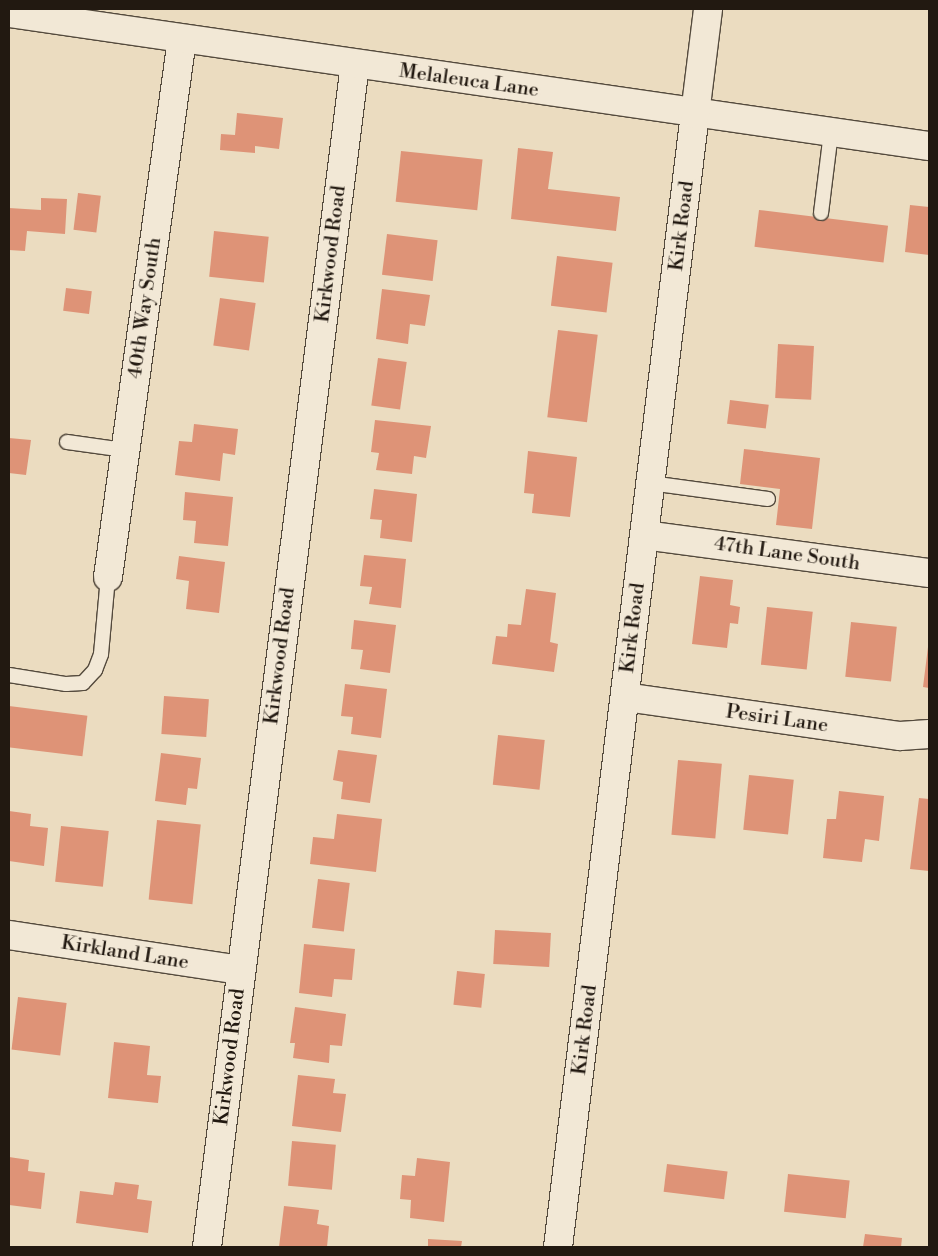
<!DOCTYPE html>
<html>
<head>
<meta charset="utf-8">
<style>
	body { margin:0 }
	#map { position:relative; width:938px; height:1256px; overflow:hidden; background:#ebdcc0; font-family:"Libre Bodoni",serif }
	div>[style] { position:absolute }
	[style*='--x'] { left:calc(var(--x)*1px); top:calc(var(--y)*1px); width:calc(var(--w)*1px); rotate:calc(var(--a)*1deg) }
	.building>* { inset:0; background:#de9377; transform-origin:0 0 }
	.roads { filter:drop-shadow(1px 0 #544a3d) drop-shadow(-1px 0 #544a3d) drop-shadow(0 1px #544a3d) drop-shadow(0 -1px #544a3d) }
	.service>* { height:14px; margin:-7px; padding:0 7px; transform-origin:7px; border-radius:7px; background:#f2e8d6 }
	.minor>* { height:28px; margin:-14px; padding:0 14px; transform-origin:14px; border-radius:14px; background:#f2e8d6 }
	.tertiary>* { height:28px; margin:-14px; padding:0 14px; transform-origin:14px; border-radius:14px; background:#f2e8d6 }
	span { translate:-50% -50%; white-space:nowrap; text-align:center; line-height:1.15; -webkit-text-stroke:4px #f2e8d6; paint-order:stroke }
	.street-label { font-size:20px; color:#221911 }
	.frame { position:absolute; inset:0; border:10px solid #221911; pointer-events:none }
</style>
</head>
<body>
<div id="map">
	<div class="building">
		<div style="clip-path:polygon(237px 113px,283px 118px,279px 149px,255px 146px,255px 153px,220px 150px,221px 134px,235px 135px)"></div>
		<div style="clip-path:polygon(518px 148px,553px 152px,548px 189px,620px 197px,616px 231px,511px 219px)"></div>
		<div style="left:401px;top:151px;width:82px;height:51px;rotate:6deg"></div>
		<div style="left:78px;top:193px;width:23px;height:37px;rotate:7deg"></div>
		<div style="clip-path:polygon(41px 198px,67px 199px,65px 234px,27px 231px,25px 251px,9px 250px,9px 208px,41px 210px)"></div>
		<div style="clip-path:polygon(910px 205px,929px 207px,929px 255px,905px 252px)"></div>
		<div style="left:759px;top:210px;width:130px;height:37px;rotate:7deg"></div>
		<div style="left:214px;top:231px;width:55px;height:46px;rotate:6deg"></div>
		<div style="left:387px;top:234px;width:51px;height:41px;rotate:7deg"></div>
		<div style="left:557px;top:256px;width:56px;height:50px;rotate:7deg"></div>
		<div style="left:66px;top:288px;width:26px;height:23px;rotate:7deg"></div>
		<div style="clip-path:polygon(382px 289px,430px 295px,425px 326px,410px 324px,408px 344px,376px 339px)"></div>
		<div style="left:220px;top:298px;width:36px;height:48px;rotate:8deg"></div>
		<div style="left:558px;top:330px;width:40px;height:88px;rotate:7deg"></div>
		<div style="left:778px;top:344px;width:36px;height:54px;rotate:3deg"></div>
		<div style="left:378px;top:358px;width:29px;height:48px;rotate:8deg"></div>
		<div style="left:730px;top:400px;width:39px;height:24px;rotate:7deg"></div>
		<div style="clip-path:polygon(375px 420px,431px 426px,426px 458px,414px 456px,412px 474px,376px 470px,379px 453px,371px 452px)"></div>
		<div style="clip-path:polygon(194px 424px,238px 429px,235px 455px,223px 453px,220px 481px,175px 475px,179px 441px,192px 442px)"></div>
		<div style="clip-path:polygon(9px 438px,31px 440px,26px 475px,9px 473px)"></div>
		<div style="clip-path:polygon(744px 449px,820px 458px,812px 529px,776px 525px,780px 489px,740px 484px)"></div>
		<div style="clip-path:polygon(528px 451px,577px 457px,570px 517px,532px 513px,534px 494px,524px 493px)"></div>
		<div style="clip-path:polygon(374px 489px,417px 494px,412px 542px,380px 538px,382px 520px,370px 519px)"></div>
		<div style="clip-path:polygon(185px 492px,233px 497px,228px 546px,194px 543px,196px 521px,183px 520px)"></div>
		<div style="clip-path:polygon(364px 555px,406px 559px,401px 608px,369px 604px,372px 587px,360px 586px)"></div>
		<div style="clip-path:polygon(179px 556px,225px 562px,219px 613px,186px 609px,189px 581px,176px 579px)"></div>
		<div style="clip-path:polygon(700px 576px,733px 580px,730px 605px,740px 607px,738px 624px,730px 623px,727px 648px,692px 644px)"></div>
		<div style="clip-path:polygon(526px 589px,556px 593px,550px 642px,558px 644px,554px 672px,492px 664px,496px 636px,507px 637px,508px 624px,521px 625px)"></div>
		<div style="left:767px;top:607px;width:46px;height:58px;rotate:6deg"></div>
		<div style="clip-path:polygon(354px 620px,396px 625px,390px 673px,360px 669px,363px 650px,351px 649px)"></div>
		<div style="left:851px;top:622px;width:46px;height:55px;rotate:6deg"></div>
		<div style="clip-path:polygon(928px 647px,929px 647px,929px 688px,923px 687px)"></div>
		<div style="clip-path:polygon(345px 684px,387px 689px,381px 738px,351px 734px,353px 717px,341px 716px)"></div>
		<div style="left:164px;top:696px;width:45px;height:38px;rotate:4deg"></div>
		<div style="left:9px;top:706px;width:79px;height:41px;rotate:7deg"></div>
		<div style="left:498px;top:735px;width:47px;height:50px;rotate:6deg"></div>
		<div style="clip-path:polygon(338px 750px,377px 755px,370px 803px,341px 799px,343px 782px,333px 780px)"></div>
		<div style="clip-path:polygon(161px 753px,201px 758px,197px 789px,188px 788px,186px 805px,155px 801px)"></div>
		<div style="left:678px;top:760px;width:44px;height:75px;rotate:5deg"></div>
		<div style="left:749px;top:775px;width:45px;height:55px;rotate:6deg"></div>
		<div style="clip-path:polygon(839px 791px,884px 796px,879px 841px,865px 839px,862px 862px,823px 858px,827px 819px,836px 819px)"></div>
		<div style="clip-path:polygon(919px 798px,929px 799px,929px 871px,910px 869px)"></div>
		<div style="clip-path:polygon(9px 811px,31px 814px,30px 826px,48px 828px,44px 866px,9px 861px)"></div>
		<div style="clip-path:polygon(337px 814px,382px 819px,376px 872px,310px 864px,313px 837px,334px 839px)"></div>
		<div style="left:157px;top:820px;width:44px;height:80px;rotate:6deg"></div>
		<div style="left:61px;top:826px;width:48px;height:56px;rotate:6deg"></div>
		<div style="left:318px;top:879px;width:32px;height:49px;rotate:7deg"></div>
		<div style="left:495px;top:930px;width:56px;height:34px;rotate:3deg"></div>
		<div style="clip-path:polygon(304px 944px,355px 949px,352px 980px,334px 979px,332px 997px,299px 993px)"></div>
		<div style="left:457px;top:971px;width:28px;height:34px;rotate:6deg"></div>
		<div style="left:18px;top:997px;width:49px;height:53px;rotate:7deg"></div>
		<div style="clip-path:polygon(295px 1007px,346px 1014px,342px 1046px,330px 1045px,329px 1063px,293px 1058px,295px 1043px,290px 1043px)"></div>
		<div style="clip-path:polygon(114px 1042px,150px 1046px,147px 1075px,161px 1076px,158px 1103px,108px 1098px)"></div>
		<div style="clip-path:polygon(298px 1075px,335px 1079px,333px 1093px,346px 1094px,341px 1132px,292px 1126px)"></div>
		<div style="left:292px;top:1141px;width:44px;height:45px;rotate:5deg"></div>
		<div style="clip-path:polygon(9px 1157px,29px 1160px,28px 1171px,45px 1173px,41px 1209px,9px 1205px)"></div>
		<div style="clip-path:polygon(417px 1158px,450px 1162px,444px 1222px,410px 1218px,411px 1200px,400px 1199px,402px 1175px,415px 1176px)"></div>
		<div style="left:667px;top:1164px;width:61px;height:28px;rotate:7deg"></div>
		<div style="left:788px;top:1174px;width:62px;height:38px;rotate:6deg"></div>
		<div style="clip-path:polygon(115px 1182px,139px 1185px,137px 1199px,152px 1201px,148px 1233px,76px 1223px,80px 1191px,113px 1195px)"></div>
		<div style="clip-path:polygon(284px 1206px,319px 1210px,317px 1224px,329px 1226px,327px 1247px,279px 1247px)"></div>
		<div style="clip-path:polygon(865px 1234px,902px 1238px,901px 1247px,863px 1247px)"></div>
		<div style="clip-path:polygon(428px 1239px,462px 1241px,461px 1247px,428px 1247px)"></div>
	</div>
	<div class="roads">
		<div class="service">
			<div style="--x:821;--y:213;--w:81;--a:-82.9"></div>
			<div style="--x:67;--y:442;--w:59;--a:7.9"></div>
			<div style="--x:650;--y:483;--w:119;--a:7.7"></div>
			<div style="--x:9;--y:675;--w:58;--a:9"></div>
			<div style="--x:66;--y:684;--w:17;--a:-3"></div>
			<div style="--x:83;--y:683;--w:18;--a:-47"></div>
			<div style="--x:95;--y:670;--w:17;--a:-69"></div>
			<div style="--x:101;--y:654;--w:77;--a:-84.8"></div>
		</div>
		<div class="minor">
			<div style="--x:644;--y:535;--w:288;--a:7.6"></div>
			<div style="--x:108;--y:577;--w:543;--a:-82.17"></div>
			<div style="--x:625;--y:697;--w:278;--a:8.1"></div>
			<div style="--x:900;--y:736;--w:29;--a:-4"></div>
			<div style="--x:9;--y:935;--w:234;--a:8.6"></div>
			<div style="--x:207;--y:1247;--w:1192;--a:-82.87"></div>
			<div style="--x:558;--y:1247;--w:1141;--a:-83.11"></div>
		</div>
		<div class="tertiary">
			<div style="--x:9;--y:13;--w:930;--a:8.23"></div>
			<div style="--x:695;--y:114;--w:106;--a:-82.9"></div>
		</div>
	</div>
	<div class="street-label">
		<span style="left:469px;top:81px;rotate:8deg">Melaleuca Lane</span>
		<span style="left:682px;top:226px;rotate:-83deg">Kirk Road</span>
		<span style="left:331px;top:254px;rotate:-83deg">Kirkwood Road</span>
		<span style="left:145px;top:308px;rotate:-82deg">40th Way South</span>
		<span style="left:787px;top:554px;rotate:8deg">47th Lane South</span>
		<span style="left:633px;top:628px;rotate:-83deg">Kirk Road</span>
		<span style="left:280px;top:656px;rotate:-83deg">Kirkwood Road</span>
		<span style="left:777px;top:719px;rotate:8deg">Pesiri Lane</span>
		<span style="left:125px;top:953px;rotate:9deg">Kirkland Lane</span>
		<span style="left:585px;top:1030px;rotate:-83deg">Kirk Road</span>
		<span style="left:230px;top:1057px;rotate:-83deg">Kirkwood Road</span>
	</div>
	<div class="frame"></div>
</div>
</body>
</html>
